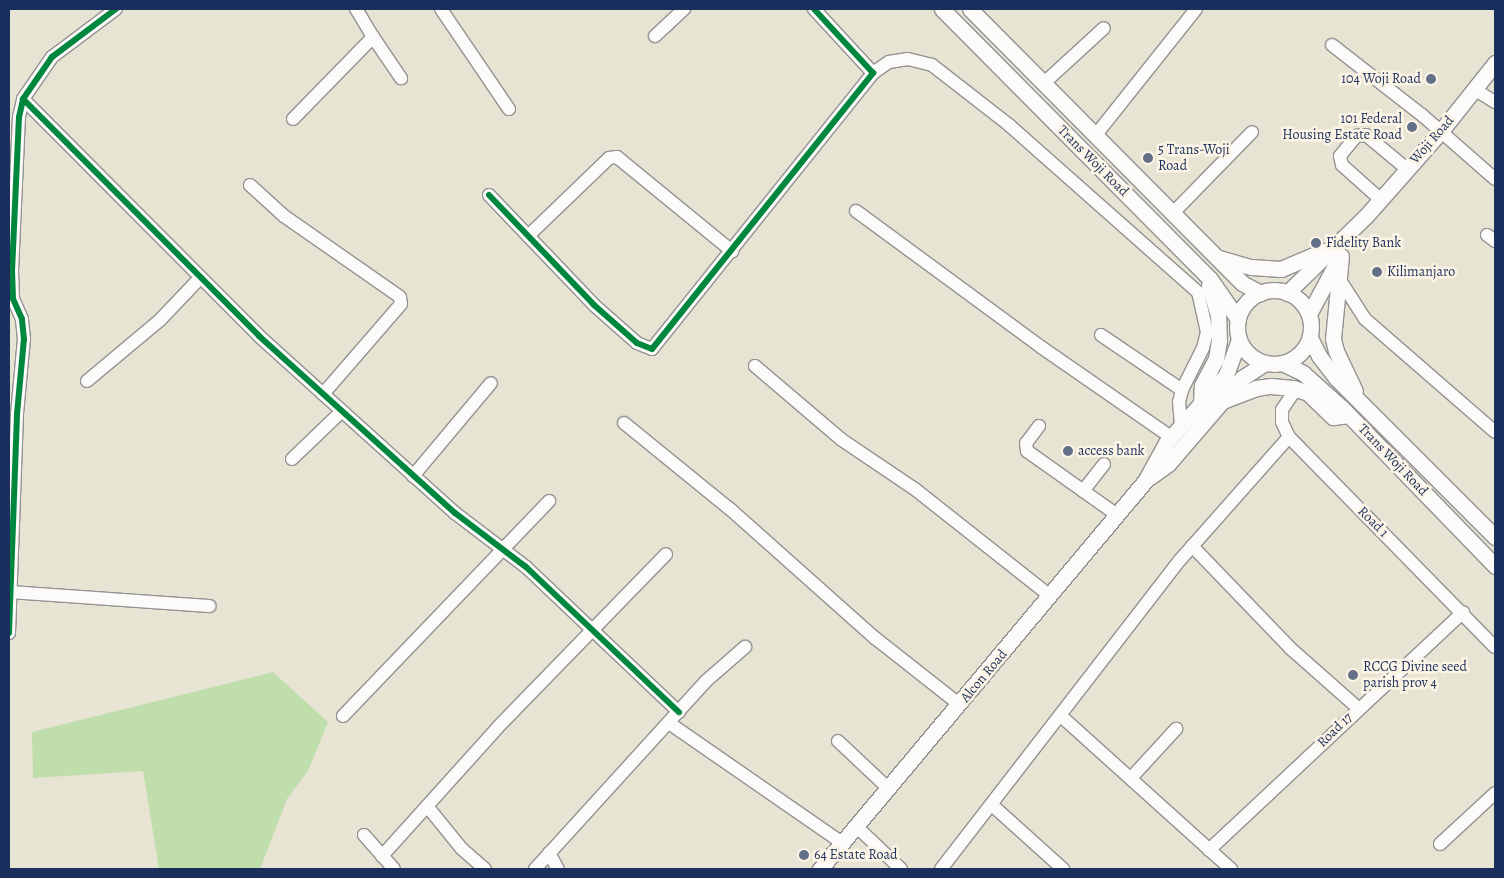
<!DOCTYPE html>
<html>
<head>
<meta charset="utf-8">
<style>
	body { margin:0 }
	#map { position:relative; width:1504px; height:878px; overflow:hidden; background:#e8e4d4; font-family:Alegreya,serif }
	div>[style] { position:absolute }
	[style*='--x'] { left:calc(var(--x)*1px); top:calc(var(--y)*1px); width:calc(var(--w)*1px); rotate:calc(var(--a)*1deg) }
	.green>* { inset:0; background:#c0ddac }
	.roads { filter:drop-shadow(1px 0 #929393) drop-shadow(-1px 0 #929393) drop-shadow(0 1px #929393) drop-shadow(0 -1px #929393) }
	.minor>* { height:12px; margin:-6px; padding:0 6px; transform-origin:6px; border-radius:6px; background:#fcfbf9 }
	.major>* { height:15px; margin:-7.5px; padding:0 7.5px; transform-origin:7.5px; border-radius:7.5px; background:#fcfbf9 }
	.major>.ring { margin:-7.5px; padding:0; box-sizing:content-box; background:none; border:15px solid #fcfbf9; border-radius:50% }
	.cycleway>* { height:6px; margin:-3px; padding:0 3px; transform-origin:3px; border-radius:3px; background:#00873e }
	.dots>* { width:14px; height:14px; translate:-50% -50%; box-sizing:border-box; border:2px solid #fcf5e5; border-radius:50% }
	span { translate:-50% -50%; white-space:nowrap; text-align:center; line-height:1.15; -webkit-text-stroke:5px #fcf5e5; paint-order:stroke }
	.poi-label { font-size:14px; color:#1b2f5e }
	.right { translate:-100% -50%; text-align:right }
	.left { translate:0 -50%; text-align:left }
	.street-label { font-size:14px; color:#1b2f5e }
	.frame { position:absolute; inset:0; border:10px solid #1b2f5e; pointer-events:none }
</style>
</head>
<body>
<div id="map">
	<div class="green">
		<div style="clip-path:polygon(273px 672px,328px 722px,308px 771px,287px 799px,260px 869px,159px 869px,143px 771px,33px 778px,32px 732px)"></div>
	</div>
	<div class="roads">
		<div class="minor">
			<div style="--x:441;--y:9;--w:121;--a:55.8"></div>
			<div style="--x:814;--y:9;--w:87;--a:47.3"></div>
			<div style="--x:655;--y:36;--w:40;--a:-43"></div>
			<div style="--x:373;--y:37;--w:50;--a:55.7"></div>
			<div style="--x:1332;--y:45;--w:114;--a:37.9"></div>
			<div style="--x:1422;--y:115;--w:97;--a:41.2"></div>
			<div style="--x:1044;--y:83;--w:81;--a:-42.5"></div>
			<div style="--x:1474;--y:89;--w:25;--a:32"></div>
			<div style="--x:23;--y:99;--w:334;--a:45.1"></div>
			<div style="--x:259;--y:336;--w:264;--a:42.1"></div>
			<div style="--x:455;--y:513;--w:89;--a:37.3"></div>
			<div style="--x:526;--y:567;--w:211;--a:43.5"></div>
			<div style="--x:293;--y:119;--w:115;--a:-45.7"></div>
			<div style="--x:373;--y:37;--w:33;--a:-121"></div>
			<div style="--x:1095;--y:136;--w:162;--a:-51.5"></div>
			<div style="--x:250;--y:185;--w:46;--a:42.4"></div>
			<div style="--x:284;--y:216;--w:141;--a:34.9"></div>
			<div style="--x:400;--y:297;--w:7;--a:82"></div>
			<div style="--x:401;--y:304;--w:119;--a:130.9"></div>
			<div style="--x:489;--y:195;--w:152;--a:46.3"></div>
			<div style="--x:594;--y:305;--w:57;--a:41.5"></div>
			<div style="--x:637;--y:343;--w:16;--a:22"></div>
			<div style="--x:652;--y:349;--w:354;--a:-51.3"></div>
			<div style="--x:873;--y:73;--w:19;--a:-35"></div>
			<div style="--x:889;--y:62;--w:19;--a:-9"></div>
			<div style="--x:908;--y:59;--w:25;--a:14"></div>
			<div style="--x:932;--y:65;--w:98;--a:37.9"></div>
			<div style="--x:1009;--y:125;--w:252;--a:41.5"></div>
			<div style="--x:1198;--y:292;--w:41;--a:77.3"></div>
			<div style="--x:1207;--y:332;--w:16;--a:104"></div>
			<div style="--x:1203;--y:348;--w:47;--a:116.6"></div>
			<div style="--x:1182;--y:390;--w:12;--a:104"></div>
			<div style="--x:1179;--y:402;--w:23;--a:85"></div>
			<div style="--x:1380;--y:199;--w:51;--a:-138.2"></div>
			<div style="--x:1342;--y:165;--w:9;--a:-103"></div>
			<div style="--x:1340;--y:156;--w:26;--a:-51"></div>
			<div style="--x:1356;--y:136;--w:10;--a:-6"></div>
			<div style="--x:1366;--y:135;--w:53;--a:39.7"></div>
			<div style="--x:856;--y:211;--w:230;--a:36.3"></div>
			<div style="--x:1041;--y:347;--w:158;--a:34.7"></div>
			<div style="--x:1173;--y:213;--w:113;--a:-45.7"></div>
			<div style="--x:1487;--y:235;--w:10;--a:37"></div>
			<div style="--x:528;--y:236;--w:112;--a:-43.9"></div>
			<div style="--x:609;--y:158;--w:8;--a:-7"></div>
			<div style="--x:617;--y:157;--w:149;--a:39.3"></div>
			<div style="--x:1338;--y:277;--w:50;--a:57.3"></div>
			<div style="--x:1365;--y:319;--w:172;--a:41"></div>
			<div style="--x:1101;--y:335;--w:98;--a:34.2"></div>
			<div style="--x:755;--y:366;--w:114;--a:40.4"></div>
			<div style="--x:842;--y:440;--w:89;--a:34"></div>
			<div style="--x:916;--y:490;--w:171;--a:38.3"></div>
			<div style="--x:87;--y:381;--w:95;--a:-39.9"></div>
			<div style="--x:160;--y:320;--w:58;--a:-46.4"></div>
			<div style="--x:1296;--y:389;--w:25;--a:124"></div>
			<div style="--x:1282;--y:410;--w:12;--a:90"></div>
			<div style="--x:1282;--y:422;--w:17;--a:65"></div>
			<div style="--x:1289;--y:437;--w:294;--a:45.6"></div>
			<div style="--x:624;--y:423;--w:136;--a:39.1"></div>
			<div style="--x:730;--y:509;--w:194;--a:41.7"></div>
			<div style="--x:875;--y:638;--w:108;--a:38.2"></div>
			<div style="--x:1039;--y:426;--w:21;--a:127"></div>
			<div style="--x:1026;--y:443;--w:8;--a:83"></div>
			<div style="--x:1027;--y:451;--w:110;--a:35.4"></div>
			<div style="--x:292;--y:459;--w:68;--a:-43.8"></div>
			<div style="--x:413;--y:476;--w:121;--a:-50"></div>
			<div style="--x:1083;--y:491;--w:34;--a:-52"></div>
			<div style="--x:1192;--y:546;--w:141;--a:46.1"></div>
			<div style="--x:1290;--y:648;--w:91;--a:41.4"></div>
			<div style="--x:9;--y:592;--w:201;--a:4"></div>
			<div style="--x:9;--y:633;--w:219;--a:-87.9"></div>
			<div style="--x:17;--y:414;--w:75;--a:-84.7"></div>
			<div style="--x:24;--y:339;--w:20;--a:-96"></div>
			<div style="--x:22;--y:319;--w:22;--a:-114"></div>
			<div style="--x:13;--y:299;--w:28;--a:-92"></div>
			<div style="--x:12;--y:271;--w:154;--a:-87.4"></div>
			<div style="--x:19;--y:117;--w:18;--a:-77"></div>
			<div style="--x:23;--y:99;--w:51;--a:-55.4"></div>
			<div style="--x:52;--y:57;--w:80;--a:-36.9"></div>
			<div style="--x:343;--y:716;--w:298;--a:-46.2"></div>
			<div style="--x:1061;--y:716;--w:229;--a:42"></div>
			<div style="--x:669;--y:723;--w:211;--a:34.7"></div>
			<div style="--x:838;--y:741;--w:70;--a:43.3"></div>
			<div style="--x:1131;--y:778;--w:67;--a:-47.4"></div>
			<div style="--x:992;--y:805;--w:96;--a:42"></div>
			<div style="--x:427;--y:806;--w:55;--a:50.9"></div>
			<div style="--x:462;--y:849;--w:30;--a:41"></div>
			<div style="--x:857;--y:827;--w:61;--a:43.7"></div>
			<div style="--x:364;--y:835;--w:45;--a:48.6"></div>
			<div style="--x:1440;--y:844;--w:75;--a:-42.8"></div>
			<div style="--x:1209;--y:850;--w:348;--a:-43.1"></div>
			<div style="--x:549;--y:853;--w:18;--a:61"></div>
			<div style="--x:382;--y:856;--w:173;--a:-48"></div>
			<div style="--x:498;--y:727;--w:241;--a:-45.8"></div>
			<div style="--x:535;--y:869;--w:254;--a:-47.7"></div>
			<div style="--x:706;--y:681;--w:52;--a:-41.1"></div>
			<div style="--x:941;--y:869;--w:391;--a:-52.3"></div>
			<div style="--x:1180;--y:560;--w:164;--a:-48.5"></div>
		</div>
		<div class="major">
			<div style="--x:942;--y:9;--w:380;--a:45.2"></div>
			<div style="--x:1210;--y:279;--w:49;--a:55"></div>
			<div style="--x:970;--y:9;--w:386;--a:45.2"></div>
			<div style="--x:1242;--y:283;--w:21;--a:29"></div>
			<div style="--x:1341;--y:256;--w:83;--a:95.5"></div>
			<div style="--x:1333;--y:339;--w:12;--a:76"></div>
			<div style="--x:1336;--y:351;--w:44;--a:64.6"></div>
			<div style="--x:1219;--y:258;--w:33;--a:16"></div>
			<div style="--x:1251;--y:267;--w:30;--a:4"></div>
			<div style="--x:1281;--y:269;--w:46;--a:-23.2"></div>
			<div class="ring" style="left:1237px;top:290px;width:59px;height:59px"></div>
			<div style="--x:1287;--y:293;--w:110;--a:-44.3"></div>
			<div style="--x:1366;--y:216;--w:113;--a:-48.6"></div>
			<div style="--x:1441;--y:131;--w:87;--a:-51.5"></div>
			<div style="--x:1309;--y:314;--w:59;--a:-61.7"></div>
			<div style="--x:1310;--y:338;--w:20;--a:63"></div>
			<div style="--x:1319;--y:356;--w:28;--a:52"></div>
			<div style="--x:1336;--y:378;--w:225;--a:45"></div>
			<div style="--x:1284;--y:364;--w:21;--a:25"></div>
			<div style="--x:1303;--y:373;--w:52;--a:41.9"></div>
			<div style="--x:1342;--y:408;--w:220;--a:45.9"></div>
			<div style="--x:1225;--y:400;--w:33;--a:-21"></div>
			<div style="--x:1256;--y:388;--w:15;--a:-8"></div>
			<div style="--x:1271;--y:386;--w:22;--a:5"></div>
			<div style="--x:1293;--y:388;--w:16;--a:18"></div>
			<div style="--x:1308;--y:393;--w:35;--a:44"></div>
			<div style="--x:1333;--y:417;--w:16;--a:-7"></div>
			<div style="--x:1201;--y:402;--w:17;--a:-87"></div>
			<div style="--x:1202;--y:385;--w:30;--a:-62"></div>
			<div style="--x:1216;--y:359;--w:18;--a:-81"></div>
			<div style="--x:1219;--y:341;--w:26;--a:-92"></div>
			<div style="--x:1218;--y:315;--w:31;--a:-107"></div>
			<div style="--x:1150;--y:477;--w:22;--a:-36"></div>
			<div style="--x:1168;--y:464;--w:113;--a:-49.3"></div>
			<div style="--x:1242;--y:378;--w:27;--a:-33"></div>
			<div style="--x:820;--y:869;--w:506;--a:-50.05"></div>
			<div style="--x:1145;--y:481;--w:43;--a:-61.1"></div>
			<div style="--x:1166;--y:443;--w:91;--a:-48.6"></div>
			<div style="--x:1226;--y:375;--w:37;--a:-70"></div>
		</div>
	</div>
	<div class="cycleway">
		<div style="--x:23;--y:99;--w:334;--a:45.1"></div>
		<div style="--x:259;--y:336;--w:264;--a:42.1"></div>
		<div style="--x:455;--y:513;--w:89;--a:37.3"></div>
		<div style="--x:526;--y:567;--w:211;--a:43.5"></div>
		<div style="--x:489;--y:195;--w:152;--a:46.3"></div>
		<div style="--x:594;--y:305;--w:57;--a:41.5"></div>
		<div style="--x:637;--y:343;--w:16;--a:22"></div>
		<div style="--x:652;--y:349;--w:354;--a:-51.3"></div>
		<div style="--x:873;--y:73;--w:87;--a:-132.7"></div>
		<div style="--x:9;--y:633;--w:219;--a:-87.9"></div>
		<div style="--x:17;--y:414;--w:75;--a:-84.7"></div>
		<div style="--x:24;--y:339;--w:20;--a:-96"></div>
		<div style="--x:22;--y:319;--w:22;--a:-114"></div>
		<div style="--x:13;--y:299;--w:28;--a:-92"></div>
		<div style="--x:12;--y:271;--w:154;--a:-87.4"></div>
		<div style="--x:19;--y:117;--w:18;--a:-77"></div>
		<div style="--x:23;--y:99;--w:51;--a:-55.4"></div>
		<div style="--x:52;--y:57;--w:80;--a:-36.9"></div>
	</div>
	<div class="dots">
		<div style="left:1431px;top:79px;background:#636e87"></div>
		<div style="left:1412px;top:127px;background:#636e87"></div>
		<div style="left:1148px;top:158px;background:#636e87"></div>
		<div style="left:1316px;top:243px;background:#636e87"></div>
		<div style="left:1377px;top:272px;background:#636e87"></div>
		<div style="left:1068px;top:451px;background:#636e87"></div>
		<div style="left:1353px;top:675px;background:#636e87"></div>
		<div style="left:804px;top:855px;background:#636e87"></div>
	</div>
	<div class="poi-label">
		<span class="right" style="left:1421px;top:79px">104 Woji Road</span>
		<span class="right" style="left:1402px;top:127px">101 Federal<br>Housing Estate Road</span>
		<span class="left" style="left:1158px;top:158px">5 Trans-Woji<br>Road</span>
		<span class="left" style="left:1326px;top:243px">Fidelity Bank</span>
		<span class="left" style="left:1387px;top:272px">Kilimanjaro</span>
		<span class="left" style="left:1078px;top:451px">access bank</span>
		<span class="left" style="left:1363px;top:675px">RCCG Divine seed<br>parish prov 4</span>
		<span class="left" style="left:814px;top:855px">64 Estate Road</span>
	</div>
	<div class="street-label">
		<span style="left:1432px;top:140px;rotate:-49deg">Woji Road</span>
		<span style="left:1093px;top:161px;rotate:45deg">Trans Woji Road</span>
		<span style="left:1393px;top:460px;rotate:46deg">Trans Woji Road</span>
		<span style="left:1373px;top:522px;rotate:45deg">Road 1</span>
		<span style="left:984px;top:676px;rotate:-50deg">Alcon Road</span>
		<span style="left:1335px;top:730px;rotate:-44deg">Road 17</span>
	</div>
	<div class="frame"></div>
</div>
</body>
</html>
